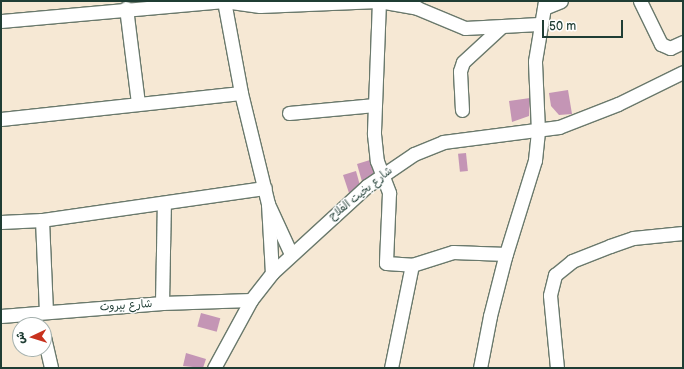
<!DOCTYPE html>
<html>
<head>
<meta charset="utf-8">
<style>
	body { margin:0 }
	#map { position:relative; width:684px; height:369px; overflow:hidden; background:#f6e8d4; font-family:"Balsamiq Sans","Playpen Sans Arabic",sans-serif }
	div>[style] { position:absolute }
	[style*='--x'] { left:calc(var(--x)*1px); top:calc(var(--y)*1px); width:calc(var(--w)*1px); rotate:calc(var(--a)*1deg) }
	.building>* { inset:0; background:#c495b5; transform-origin:0 0 }
	.roads { filter:drop-shadow(1px 0 #6a796c) drop-shadow(-1px 0 #6a796c) drop-shadow(0 1px #6a796c) drop-shadow(0 -1px #6a796c) }
	.minor>* { height:13px; margin:-6.5px; padding:0 6.5px; transform-origin:6.5px; border-radius:6.5px; background:#fff }
	span { translate:-50% -50%; white-space:nowrap; text-align:center; line-height:1.15; -webkit-text-stroke:3px #fff; paint-order:stroke }
	.street-label { font-size:11px; color:#1f3d34 }
	.frame { position:absolute; inset:0; border:2px solid #1f3d34; pointer-events:none }
	.north { position:absolute; left:12px; top:317px; width:40px; height:40px; box-sizing:border-box; background:#fff; border:1px solid #a5b1ae; border-radius:50%; rotate:266deg; font-size:11px; font-weight:700; line-height:16px; text-align:center; color:#1f3d34 }
	.north::after { content:''; display:block; margin:auto; width:14px; height:18px; background:#c8321e; clip-path:polygon(50% 0,100% 100%,50% 72%,0 100%) }
	.scale { position:absolute; left:542px; top:20px; width:81px; height:18px; box-sizing:border-box; border:2px solid #1f3d34; border-top:0; padding-left:5px; font-size:12px; line-height:14px; white-space:nowrap; color:#1f3d34; -webkit-text-stroke:3px #fff; paint-order:stroke }
</style>
</head>
<body>
<div id="map">
	<div class="building">
		<div style="clip-path:polygon(568px 90px,572px 114px,559px 115px,551px 106px,549px 93px)"></div>
		<div style="clip-path:polygon(530px 98px,529px 116px,512px 122px,509px 101px)"></div>
		<div style="left:466px;top:153px;width:18px;height:8px;rotate:84deg"></div>
		<div style="clip-path:polygon(370px 160px,375px 177px,363px 185px,357px 164px)"></div>
		<div style="clip-path:polygon(356px 171px,361px 189px,350px 196px,343px 175px)"></div>
		<div style="left:201px;top:313px;width:20px;height:14px;rotate:15deg"></div>
		<div style="clip-path:polygon(186px 353px,206px 359px,203px 368px,183px 366px)"></div>
	</div>
	<div class="roads">
		<div class="minor">
			<div style="--x:224;--y:1;--w:36;--a:8"></div>
			<div style="--x:260;--y:6;--w:119;--a:-2.4"></div>
			<div style="--x:379;--y:1;--w:39;--a:10"></div>
			<div style="--x:417;--y:8;--w:52;--a:22.6"></div>
			<div style="--x:465;--y:28;--w:74;--a:-3.1"></div>
			<div style="--x:224;--y:1;--w:94;--a:79.5"></div>
			<div style="--x:241;--y:93;--w:114;--a:76.3"></div>
			<div style="--x:268;--y:204;--w:69;--a:86.7"></div>
			<div style="--x:379;--y:1;--w:133;--a:92.2"></div>
			<div style="--x:374;--y:134;--w:27;--a:84"></div>
			<div style="--x:377;--y:161;--w:34;--a:69"></div>
			<div style="--x:389;--y:193;--w:70;--a:92.5"></div>
			<div style="--x:386;--y:263;--w:26;--a:4"></div>
			<div style="--x:412;--y:265;--w:43;--a:-17.6"></div>
			<div style="--x:453;--y:252;--w:53;--a:2.2"></div>
			<div style="--x:640;--y:1;--w:48;--a:64"></div>
			<div style="--x:661;--y:44;--w:10;--a:24"></div>
			<div style="--x:670;--y:48;--w:14;--a:-25"></div>
			<div style="--x:126;--y:8;--w:96;--a:82.8"></div>
			<div style="--x:544;--y:8;--w:18;--a:-22"></div>
			<div style="--x:1;--y:21;--w:223;--a:-5.1"></div>
			<div style="--x:462;--y:110;--w:39;--a:-93"></div>
			<div style="--x:460;--y:71;--w:9;--a:-72"></div>
			<div style="--x:463;--y:62;--w:52;--a:-42.6"></div>
			<div style="--x:289;--y:113;--w:86;--a:-5.3"></div>
			<div style="--x:1;--y:119;--w:241;--a:-6.2"></div>
			<div style="--x:268;--y:204;--w:55;--a:65.3"></div>
			<div style="--x:42;--y:220;--w:92;--a:87.5"></div>
			<div style="--x:1;--y:222;--w:41;--a:-2.8"></div>
			<div style="--x:42;--y:220;--w:225;--a:-8.2"></div>
			<div style="--x:162;--y:303;--w:100;--a:-88.9"></div>
			<div style="--x:1;--y:316;--w:162;--a:-4.6"></div>
			<div style="--x:162;--y:303;--w:89;--a:-1.9"></div>
			<div style="--x:44;--y:337;--w:32;--a:77"></div>
			<div style="--x:214;--y:368;--w:77;--a:-61.4"></div>
			<div style="--x:251;--y:300;--w:34;--a:-52"></div>
			<div style="--x:272;--y:273;--w:129;--a:-42.5"></div>
			<div style="--x:367;--y:186;--w:57;--a:-34.2"></div>
			<div style="--x:414;--y:154;--w:31;--a:-22"></div>
			<div style="--x:443;--y:142;--w:117;--a:-7.4"></div>
			<div style="--x:559;--y:127;--w:63;--a:-21.3"></div>
			<div style="--x:618;--y:104;--w:72;--a:-26.2"></div>
			<div style="--x:391;--y:368;--w:105;--a:-78.5"></div>
			<div style="--x:480;--y:368;--w:53;--a:-79.1"></div>
			<div style="--x:490;--y:316;--w:61;--a:-75.7"></div>
			<div style="--x:505;--y:257;--w:102;--a:-72.8"></div>
			<div style="--x:535;--y:160;--w:29;--a:-84"></div>
			<div style="--x:538;--y:131;--w:70;--a:-92.5"></div>
			<div style="--x:535;--y:61;--w:61;--a:-80.5"></div>
			<div style="--x:557;--y:368;--w:73;--a:-95.5"></div>
			<div style="--x:550;--y:295;--w:21;--a:-76"></div>
			<div style="--x:555;--y:275;--w:22;--a:-39"></div>
			<div style="--x:572;--y:261;--w:41;--a:-21.5"></div>
			<div style="--x:610;--y:246;--w:24;--a:-19"></div>
			<div style="--x:633;--y:238;--w:50;--a:-5.7"></div>
		</div>
	</div>
	<div class="street-label">
		<span style="left:361px;top:194px;rotate:-39deg">شارع بخيت الفلاح</span>
		<span style="left:126px;top:306px;rotate:-4deg">شارع بيروت</span>
	</div>
	<div class="frame"></div>
	<div class="north">ش</div>
	<div class="scale">50 m</div>
</div>
</body>
</html>
